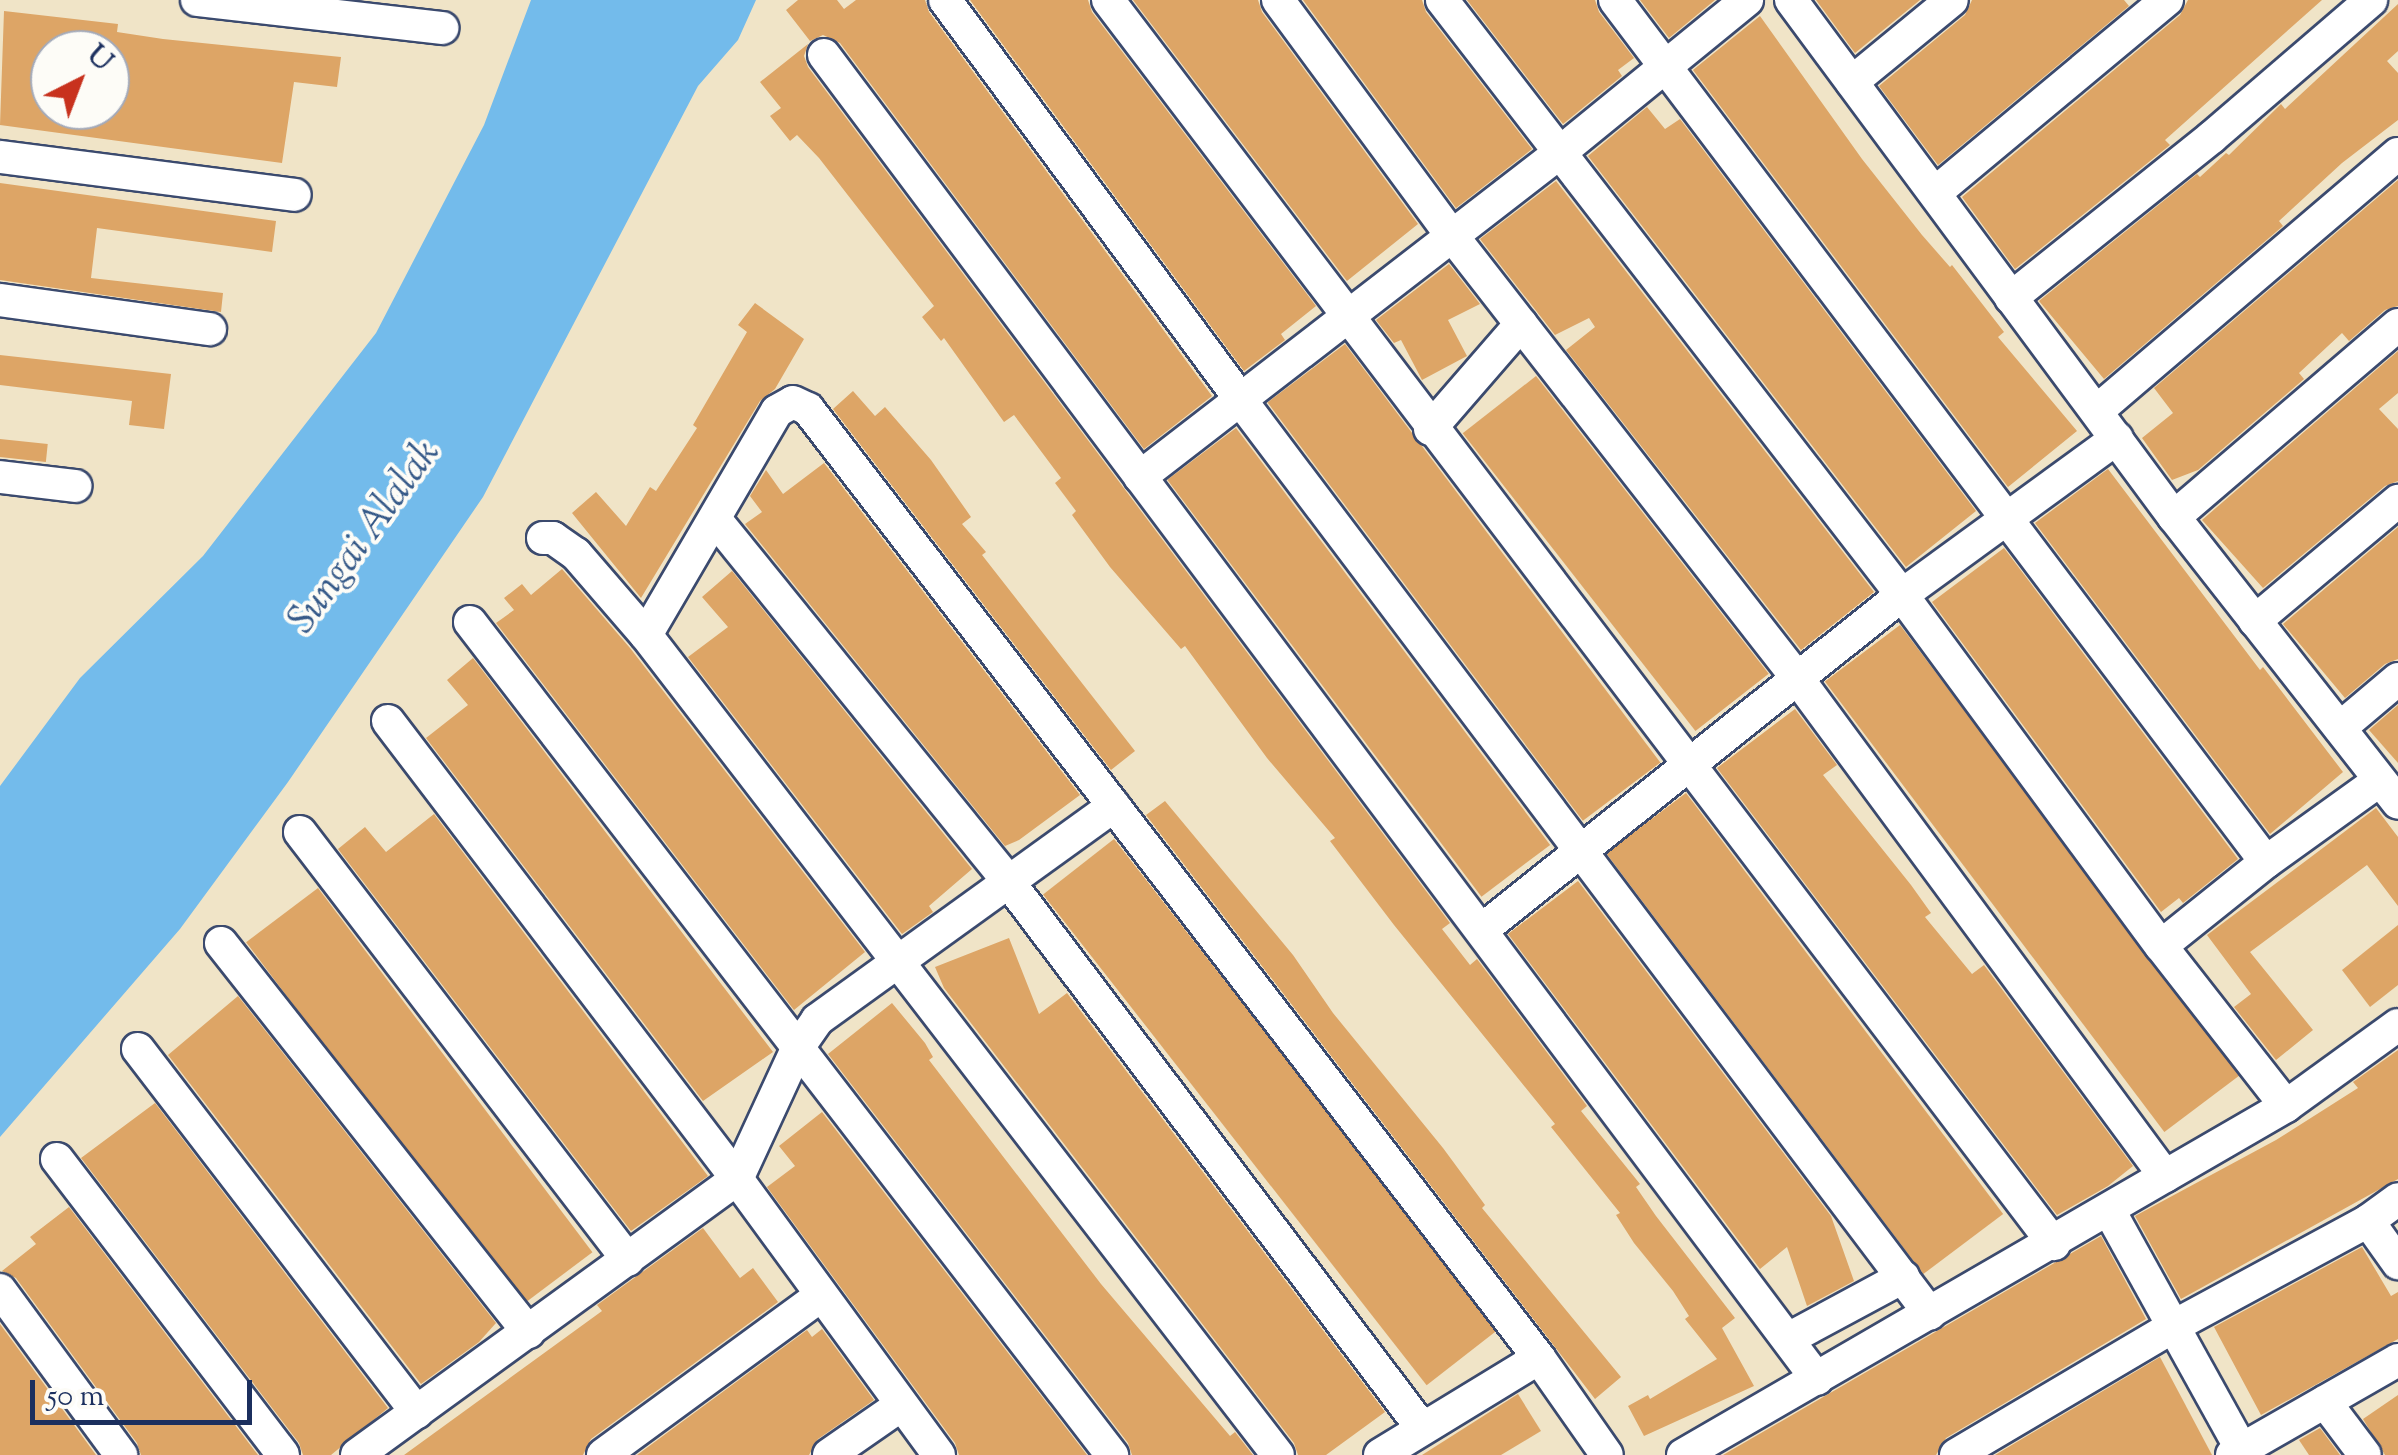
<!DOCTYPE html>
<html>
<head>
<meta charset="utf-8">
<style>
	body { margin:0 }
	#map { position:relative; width:2398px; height:1455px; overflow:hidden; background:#f0e4c7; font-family:"Sorts Mill Goudy",serif }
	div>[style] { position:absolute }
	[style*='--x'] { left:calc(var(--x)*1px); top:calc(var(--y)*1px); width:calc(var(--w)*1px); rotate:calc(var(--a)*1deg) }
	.water>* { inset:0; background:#73bbeb }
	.building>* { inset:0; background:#dda566; transform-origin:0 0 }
	.roads { filter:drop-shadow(2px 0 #3b4a6e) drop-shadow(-2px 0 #3b4a6e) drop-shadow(0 2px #3b4a6e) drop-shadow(0 -2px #3b4a6e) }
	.minor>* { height:32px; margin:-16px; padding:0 16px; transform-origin:16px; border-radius:16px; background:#fff }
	span { translate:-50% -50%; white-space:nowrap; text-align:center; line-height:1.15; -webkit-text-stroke:8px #fdfcf7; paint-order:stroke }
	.water-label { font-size:40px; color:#355988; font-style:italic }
	.north { position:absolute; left:30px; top:30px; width:100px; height:100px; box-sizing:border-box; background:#fdfcf7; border:2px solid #a3aaba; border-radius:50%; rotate:42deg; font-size:28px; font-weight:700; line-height:40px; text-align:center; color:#1b2f5e }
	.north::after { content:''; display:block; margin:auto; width:35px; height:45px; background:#c8321e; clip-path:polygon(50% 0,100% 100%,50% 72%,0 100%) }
	.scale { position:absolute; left:30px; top:1380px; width:222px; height:45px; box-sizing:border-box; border:5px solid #1b2f5e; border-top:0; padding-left:12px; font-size:30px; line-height:35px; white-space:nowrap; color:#1b2f5e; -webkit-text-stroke:8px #fdfcf7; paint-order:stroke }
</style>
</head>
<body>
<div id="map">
	<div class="water">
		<div style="clip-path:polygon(531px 0,756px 0,738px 40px,698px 86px,483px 497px,288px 782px,180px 929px,0 1137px,0 786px,80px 678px,203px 556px,376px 333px,484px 125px)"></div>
	</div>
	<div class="building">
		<div style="clip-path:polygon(798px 0,837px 0,844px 9px,856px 0,925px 0,929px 12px,1212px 396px,1144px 449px,840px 43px,823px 35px,810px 41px,786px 10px)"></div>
		<div style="clip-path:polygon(970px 0,1088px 0,1092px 12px,1316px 306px,1281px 334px,1285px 340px,1244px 371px)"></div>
		<div style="clip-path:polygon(1133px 0,1258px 0,1262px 12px,1418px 224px,1347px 281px)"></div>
		<div style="clip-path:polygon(1303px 0,1422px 0,1426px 12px,1532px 149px,1456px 208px)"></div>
		<div style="clip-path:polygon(1467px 0,1595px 0,1599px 12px,1634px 58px,1618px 70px,1622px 76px,1563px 124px)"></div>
		<div style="clip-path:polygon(1640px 0,1715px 0,1669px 38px)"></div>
		<div style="clip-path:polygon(1816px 0,1920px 0,1855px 53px)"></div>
		<div style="clip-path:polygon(1972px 0,2124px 0,2129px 6px,1938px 165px,1879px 86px,1965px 15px)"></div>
		<div style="clip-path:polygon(2188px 0,2322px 0,2165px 140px,2170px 145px,2015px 269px,1962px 197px,2180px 15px)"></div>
		<div style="clip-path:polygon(2398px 4px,2398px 51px,2387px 61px,2398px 73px,2398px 120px,2342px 163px,2279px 221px,2283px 226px,2104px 379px,2039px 301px,2197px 174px,2200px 177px,2226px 153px,2229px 155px,2281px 104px,2285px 109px)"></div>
		<div style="clip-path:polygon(evenodd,4px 11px,118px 24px,117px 32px,163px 39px,341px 57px,337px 87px,294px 82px,282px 163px,0 125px,4px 11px,50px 50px,110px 50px,110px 110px,50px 110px,50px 50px)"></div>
		<div style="clip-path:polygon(1760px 16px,1862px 159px,1922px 235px,1950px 267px,1952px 265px,2004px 332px,1998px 337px,2077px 431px,2008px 487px,1693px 70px)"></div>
		<div style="clip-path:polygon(808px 44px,804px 56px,808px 67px,1450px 923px,1442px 929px,1470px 965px,1477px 959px,1587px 1106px,1581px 1111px,1640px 1184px,1636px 1187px,1656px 1216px,1735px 1318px,1722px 1328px,1754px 1386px,1644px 1436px,1628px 1406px,1648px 1395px,1650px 1399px,1717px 1359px,1685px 1319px,1689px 1316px,1673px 1291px,1634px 1243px,1616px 1215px,1620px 1213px,1551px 1127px,1555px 1124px,1394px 925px,1330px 841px,1335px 838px,1267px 758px,1185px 646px,1181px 649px,1110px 567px,1072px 515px,1076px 511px,1055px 483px,1061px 478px,1014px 415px,1004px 422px,944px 338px,941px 341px,922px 317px,934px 306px,819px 158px,797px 135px,790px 141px,770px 116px,781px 108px,760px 82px)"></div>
		<div style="clip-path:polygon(1647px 107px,1665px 129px,1680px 119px,1976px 511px,1906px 567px,1588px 156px)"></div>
		<div style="clip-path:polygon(2398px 180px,2398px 306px,2385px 310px,2349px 341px,2342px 333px,2299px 373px,2304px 379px,2198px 470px,2172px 480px,2142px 438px,2173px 413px,2154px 388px)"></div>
		<div style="clip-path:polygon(1556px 181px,1874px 592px,1801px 650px,1566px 350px,1595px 327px,1589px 318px,1555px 335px,1480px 239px)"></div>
		<div style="clip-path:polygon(0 183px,276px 221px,272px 252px,97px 228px,91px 278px,223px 293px,221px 312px,0 280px)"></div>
		<div style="clip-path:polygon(1449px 264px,1480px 304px,1448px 320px,1467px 356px,1422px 380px,1401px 340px,1394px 343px,1376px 320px)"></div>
		<div style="clip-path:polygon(755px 303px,804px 339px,775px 389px,760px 401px,641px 598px,572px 513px,596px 492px,626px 526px,650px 487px,656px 491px,697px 428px,693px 425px,747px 332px,738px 325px)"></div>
		<div style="left:1345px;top:344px;width:524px;height:97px;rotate:53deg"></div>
		<div style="clip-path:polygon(2398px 351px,2398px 393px,2379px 409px,2398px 429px,2398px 481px,2385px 486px,2263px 588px,2202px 520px)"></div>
		<div style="clip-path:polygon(0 355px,171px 374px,164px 429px,129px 425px,132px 401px,0 385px)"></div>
		<div style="left:1536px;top:376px;width:378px;height:93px;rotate:52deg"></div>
		<div style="clip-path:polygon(853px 391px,875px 416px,885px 407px,931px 460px,971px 517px,962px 524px,986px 552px,982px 555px,1135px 751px,1111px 770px,833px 409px)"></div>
		<div style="left:1236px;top:428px;width:522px;height:86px;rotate:53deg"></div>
		<div style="left:0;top:439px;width:48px;height:18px;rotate:6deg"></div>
		<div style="clip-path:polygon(824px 463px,1080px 795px,1019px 840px,1005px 846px,745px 524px,762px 512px,750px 496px,766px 470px,783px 494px)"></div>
		<div style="clip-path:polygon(2108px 469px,2260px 670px,2263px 667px,2343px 772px,2270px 834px,2035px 523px)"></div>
		<div style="clip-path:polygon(2398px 527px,2398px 659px,2385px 664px,2345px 698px,2283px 624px)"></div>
		<div style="clip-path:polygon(2004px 548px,2238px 859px,2183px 903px,2179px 898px,2161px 912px,1932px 602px)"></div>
		<div style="clip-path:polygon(562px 569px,630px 648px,865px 952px,794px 1010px,496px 623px,514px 610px,504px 598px,522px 584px,531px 595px)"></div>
		<div style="clip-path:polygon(732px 571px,972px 869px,929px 906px,933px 912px,902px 934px,688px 657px,728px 627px,702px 597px)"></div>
		<div style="left:1900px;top:625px;width:564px;height:94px;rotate:53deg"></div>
		<div style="clip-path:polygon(473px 658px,773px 1052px,703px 1101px,426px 738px,468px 705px,447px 680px)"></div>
		<div style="clip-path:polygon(2398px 705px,2398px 763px,2369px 730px)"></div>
		<div style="clip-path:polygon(1795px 709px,1837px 765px,1823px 775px,1911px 885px,1931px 913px,1925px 917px,1972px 974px,1984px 965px,2133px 1166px,2108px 1186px,2057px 1215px,1717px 768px)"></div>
		<div style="left:1686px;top:793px;width:527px;height:100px;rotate:53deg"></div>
		<div style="clip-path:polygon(1165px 801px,1293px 955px,1333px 1013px,1443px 1148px,1485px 1205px,1482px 1208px,1621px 1377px,1595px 1399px,1146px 815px)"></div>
		<div style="clip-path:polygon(2376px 808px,2398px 837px,2398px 906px,2367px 865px,2250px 952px,2313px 1030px,2276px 1060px,2234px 1007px,2251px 994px,2207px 935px)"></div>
		<div style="clip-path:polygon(434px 814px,708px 1176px,631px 1231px,338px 849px,365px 827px,386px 852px)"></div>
		<div style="left:1114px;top:839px;width:623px;height:90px;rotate:52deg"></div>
		<div style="clip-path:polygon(1578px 881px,1831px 1216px,1854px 1281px,1807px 1306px,1787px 1247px,1760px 1269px,1508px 934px)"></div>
		<div style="left:318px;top:888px;width:456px;height:90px;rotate:53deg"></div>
		<div style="clip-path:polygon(2398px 925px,2398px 985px,2370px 1007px,2342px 970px)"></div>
		<div style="clip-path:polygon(1009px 938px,1039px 1014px,1067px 993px,1385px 1412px,1326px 1455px,1298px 1455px,1294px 1443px,944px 988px,935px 967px)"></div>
		<div style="clip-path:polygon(238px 996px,496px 1323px,479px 1342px,421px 1384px,168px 1055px)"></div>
		<div style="clip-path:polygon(892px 1003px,925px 1043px,933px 1057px,929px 1060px,1101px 1284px,1230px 1436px,1235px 1432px,1253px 1455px,1132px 1455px,1128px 1443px,828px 1054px)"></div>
		<div style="clip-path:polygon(2398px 1050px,2398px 1179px,2181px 1299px,2135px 1216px,2276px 1140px,2358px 1088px,2353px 1082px)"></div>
		<div style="clip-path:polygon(155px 1103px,388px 1408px,331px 1455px,303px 1455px,299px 1443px,81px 1158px)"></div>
		<div style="clip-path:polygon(822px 1112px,1087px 1455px,959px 1455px,955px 1443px,767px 1187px,795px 1166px,779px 1146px)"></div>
		<div style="clip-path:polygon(69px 1207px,258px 1455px,141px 1455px,137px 1443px,16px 1278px,2px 1271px,36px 1244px,30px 1237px)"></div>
		<div style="clip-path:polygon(703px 1228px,740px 1278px,753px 1268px,778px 1302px,591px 1439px,583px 1455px,404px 1455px,602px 1311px,597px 1305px)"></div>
		<div style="clip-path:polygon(2101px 1236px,2146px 1319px,1946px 1438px,1936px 1455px,1723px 1455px)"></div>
		<div style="clip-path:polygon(2362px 1247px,2391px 1296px,2398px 1292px,2398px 1339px,2261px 1415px,2214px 1327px)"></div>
		<div style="clip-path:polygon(0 1324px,96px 1455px,0 1455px)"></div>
		<div style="clip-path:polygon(822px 1329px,874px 1400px,818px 1439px,809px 1455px,637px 1455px,807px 1330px,812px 1337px)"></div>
		<div style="clip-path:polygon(2160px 1357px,2212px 1455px,1995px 1455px)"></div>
		<div style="clip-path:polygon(1518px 1394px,1541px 1431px,1501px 1455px,1422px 1455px)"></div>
		<div style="clip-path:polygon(2398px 1395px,2398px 1455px,2385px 1455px,2363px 1419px)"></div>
		<div style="clip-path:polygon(2320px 1428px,2340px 1455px,2309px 1455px,2299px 1440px)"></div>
	</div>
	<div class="roads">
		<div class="minor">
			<div style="--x:197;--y:0;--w:247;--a:6.5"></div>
			<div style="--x:945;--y:0;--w:495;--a:53.5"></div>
			<div style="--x:1239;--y:398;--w:1147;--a:52.97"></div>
			<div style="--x:1108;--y:0;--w:1563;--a:52.75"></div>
			<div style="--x:1278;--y:0;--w:290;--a:53.6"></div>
			<div style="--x:1450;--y:233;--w:566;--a:52.04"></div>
			<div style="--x:1798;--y:679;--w:618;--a:53.56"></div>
			<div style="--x:1442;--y:0;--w:752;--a:52.29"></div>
			<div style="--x:1902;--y:595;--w:436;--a:53.6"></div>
			<div style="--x:2161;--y:946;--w:203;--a:52"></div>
			<div style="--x:1615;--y:0;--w:1080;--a:52.94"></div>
			<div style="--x:1791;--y:0;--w:643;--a:53.47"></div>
			<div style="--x:2174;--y:517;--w:363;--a:51.9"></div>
			<div style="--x:824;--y:55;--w:1655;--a:53.13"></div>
			<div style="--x:1852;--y:82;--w:129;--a:-39.4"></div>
			<div style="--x:0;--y:157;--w:297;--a:7.3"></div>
			<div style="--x:1935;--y:193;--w:302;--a:-39.8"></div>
			<div style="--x:2011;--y:298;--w:258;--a:-38.7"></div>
			<div style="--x:2212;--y:137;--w:210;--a:-40.7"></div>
			<div style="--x:0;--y:300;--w:212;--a:7.9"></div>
			<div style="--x:2098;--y:410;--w:394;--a:-40.5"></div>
			<div style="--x:1430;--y:429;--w:139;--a:-49.1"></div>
			<div style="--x:0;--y:477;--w:76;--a:6.8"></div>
			<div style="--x:1140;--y:477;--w:528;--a:-37.69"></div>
			<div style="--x:1558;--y:154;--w:244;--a:-39.2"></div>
			<div style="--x:2174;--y:517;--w:295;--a:-40.6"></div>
			<div style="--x:715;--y:519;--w:466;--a:51"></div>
			<div style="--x:1008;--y:881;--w:686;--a:52.88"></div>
			<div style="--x:543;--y:538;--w:10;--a:0"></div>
			<div style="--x:553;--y:538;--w:28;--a:35"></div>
			<div style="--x:576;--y:554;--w:107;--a:49.2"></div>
			<div style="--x:646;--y:635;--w:1035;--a:52.38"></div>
			<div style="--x:2255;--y:621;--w:187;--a:-40"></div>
			<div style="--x:470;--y:622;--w:1052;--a:52.38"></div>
			<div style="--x:646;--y:635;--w:259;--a:-59.7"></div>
			<div style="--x:777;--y:411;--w:18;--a:-29"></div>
			<div style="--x:793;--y:402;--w:17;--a:25"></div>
			<div style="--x:808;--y:409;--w:1198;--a:52.39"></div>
			<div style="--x:1539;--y:1358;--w:118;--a:55"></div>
			<div style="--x:388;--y:721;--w:576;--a:52.69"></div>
			<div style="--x:737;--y:1179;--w:342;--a:53.8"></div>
			<div style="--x:2340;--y:728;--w:76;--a:-40.2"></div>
			<div style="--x:300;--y:832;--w:539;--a:52.54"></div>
			<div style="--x:1483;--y:929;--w:536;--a:-38.56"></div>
			<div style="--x:1902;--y:595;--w:266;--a:-36.1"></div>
			<div style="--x:221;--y:943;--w:496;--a:51.7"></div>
			<div style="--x:2161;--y:946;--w:134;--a:-38.7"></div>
			<div style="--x:2266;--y:862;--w:140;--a:-35.7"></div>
			<div style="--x:138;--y:1049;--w:458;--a:52.5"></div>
			<div style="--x:57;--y:1159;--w:372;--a:52.6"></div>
			<div style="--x:2110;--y:1212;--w:272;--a:61"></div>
			<div style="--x:2368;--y:1221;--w:52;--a:54.5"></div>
			<div style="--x:0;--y:1290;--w:205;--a:53.7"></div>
			<div style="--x:1788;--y:1339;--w:131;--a:-28.3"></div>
			<div style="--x:2325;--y:1402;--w:66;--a:53"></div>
			<div style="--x:357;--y:1455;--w:470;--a:-36"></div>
			<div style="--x:737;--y:1179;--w:143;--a:-65.2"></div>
			<div style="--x:797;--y:1049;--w:35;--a:-55"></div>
			<div style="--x:817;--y:1020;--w:366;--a:-35.8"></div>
			<div style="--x:603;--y:1455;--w:269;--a:-36.2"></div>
			<div style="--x:829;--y:1455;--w:88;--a:-34.8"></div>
			<div style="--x:1380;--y:1455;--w:186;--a:-31.4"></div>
			<div style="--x:1683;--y:1455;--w:697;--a:-30.06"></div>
			<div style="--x:2286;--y:1106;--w:138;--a:-35.9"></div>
			<div style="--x:1956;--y:1455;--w:253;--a:-30.6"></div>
			<div style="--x:2174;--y:1326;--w:221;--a:-28.4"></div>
			<div style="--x:2368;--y:1221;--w:37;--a:-36"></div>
			<div style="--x:2232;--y:1455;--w:191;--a:-29.8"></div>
		</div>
	</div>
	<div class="water-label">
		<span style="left:366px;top:538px;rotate:-54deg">Sungai Alalak</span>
	</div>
	<div class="north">U</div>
	<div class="scale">50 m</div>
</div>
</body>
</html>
